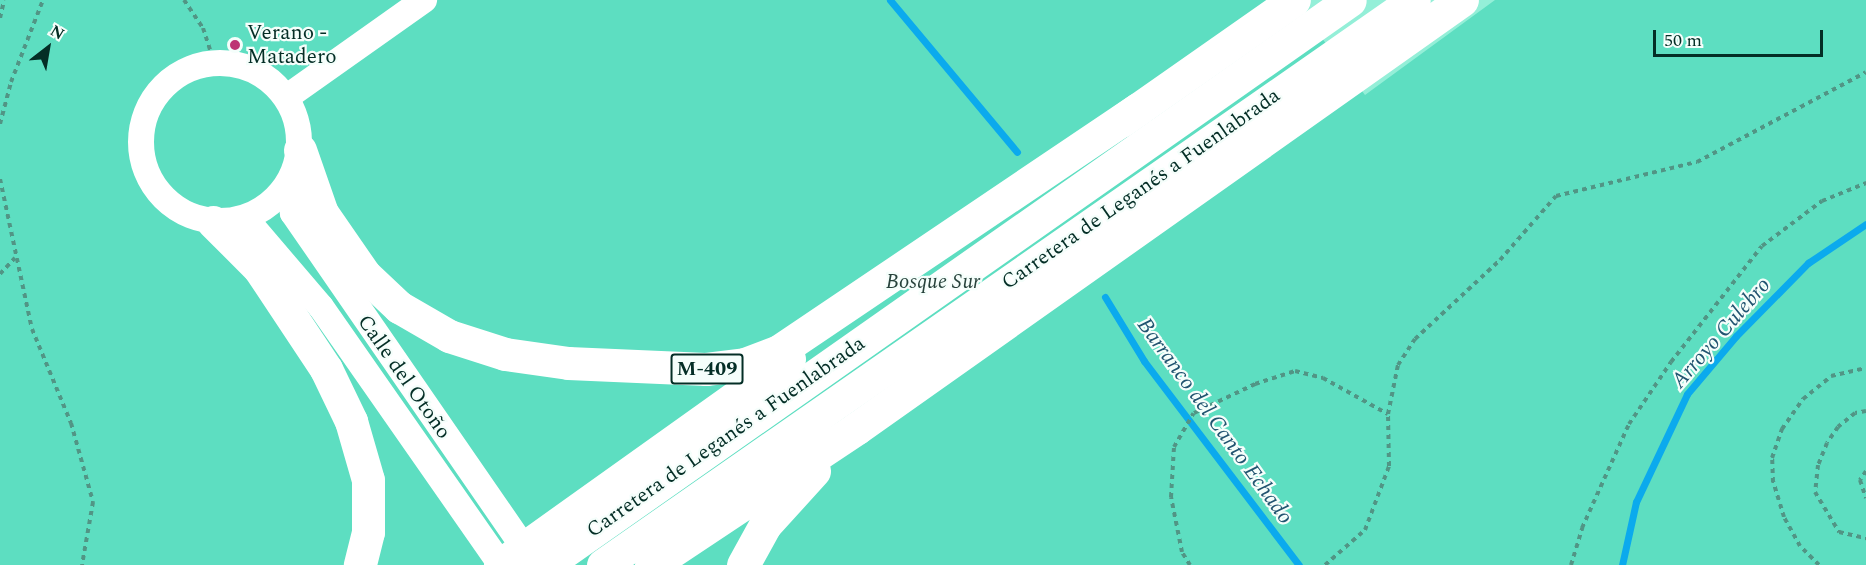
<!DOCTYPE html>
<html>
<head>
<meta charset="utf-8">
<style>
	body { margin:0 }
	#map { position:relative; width:1866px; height:565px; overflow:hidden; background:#94efd8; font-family:Spectral,serif }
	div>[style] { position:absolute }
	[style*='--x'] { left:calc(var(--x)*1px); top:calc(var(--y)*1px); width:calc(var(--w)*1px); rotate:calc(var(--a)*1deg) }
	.green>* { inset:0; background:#5ddec1 }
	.stream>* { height:7px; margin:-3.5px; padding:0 3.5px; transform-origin:3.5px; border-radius:3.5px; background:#0baaed }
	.path>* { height:4px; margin-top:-2px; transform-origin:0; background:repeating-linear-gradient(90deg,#519585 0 4.5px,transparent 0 9px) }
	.minor>* { height:26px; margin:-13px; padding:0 13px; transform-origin:13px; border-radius:13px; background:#fff }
	.minor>.ring { margin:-13px; padding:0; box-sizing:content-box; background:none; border:26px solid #fff; border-radius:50% }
	.highway>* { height:33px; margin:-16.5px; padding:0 16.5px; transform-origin:16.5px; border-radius:16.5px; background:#fff }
	.dots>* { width:16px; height:16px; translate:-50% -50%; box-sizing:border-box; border:3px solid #f5fefb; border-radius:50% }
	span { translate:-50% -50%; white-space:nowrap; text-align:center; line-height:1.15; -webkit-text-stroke:4.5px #f5fefb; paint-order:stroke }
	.shield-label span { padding:2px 4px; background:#f5fefb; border:2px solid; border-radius:4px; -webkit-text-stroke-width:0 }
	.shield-label { font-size:20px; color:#042e26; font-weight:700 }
	.poi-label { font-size:21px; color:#042e26 }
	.left { translate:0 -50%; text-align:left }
	.street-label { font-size:21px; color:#042e26 }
	.park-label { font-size:21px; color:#27423b; font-style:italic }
	.water-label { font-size:22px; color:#215470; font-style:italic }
	.north { position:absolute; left:18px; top:18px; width:60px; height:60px; -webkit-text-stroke:4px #f5fefb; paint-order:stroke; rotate:31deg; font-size:16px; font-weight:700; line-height:24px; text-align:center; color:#042e26 }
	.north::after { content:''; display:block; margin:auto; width:21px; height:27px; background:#042e26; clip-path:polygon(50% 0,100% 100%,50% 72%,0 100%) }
	.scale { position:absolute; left:1653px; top:30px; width:170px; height:27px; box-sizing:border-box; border:3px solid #042e26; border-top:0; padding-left:8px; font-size:18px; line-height:21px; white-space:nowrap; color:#042e26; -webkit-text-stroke:4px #f5fefb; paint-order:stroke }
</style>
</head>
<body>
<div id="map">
	<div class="green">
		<div style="clip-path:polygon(0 0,1293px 0,1365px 95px,1495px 0,1866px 0,1866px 565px,0 565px)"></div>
	</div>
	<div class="stream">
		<div style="--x:890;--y:0;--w:198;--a:50.1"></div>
		<div style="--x:1105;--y:297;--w:75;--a:58.6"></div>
		<div style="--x:1144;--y:361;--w:256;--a:52.8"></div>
		<div style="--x:1622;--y:565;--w:65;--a:-77.5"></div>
		<div style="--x:1636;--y:502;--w:119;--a:-64.7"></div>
		<div style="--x:1687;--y:394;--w:76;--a:-49.8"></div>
		<div style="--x:1736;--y:336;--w:103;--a:-45.4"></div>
		<div style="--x:1808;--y:263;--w:70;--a:-33.9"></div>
	</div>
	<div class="path">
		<div style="--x:184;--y:0;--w:34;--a:56"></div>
		<div style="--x:203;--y:28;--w:35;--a:72"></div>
		<div style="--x:0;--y:18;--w:18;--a:-77"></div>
		<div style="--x:0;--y:124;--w:43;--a:-75.3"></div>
		<div style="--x:11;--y:82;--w:88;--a:-68.7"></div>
		<div style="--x:0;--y:179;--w:153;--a:78"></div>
		<div style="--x:32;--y:329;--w:102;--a:67.5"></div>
		<div style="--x:71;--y:423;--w:82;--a:74.4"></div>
		<div style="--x:93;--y:502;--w:64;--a:99.9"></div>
		<div style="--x:0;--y:274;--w:22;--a:-47"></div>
		<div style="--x:1866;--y:411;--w:11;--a:170"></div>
		<div style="--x:1855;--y:413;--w:22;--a:141"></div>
		<div style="--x:1838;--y:427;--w:19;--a:125"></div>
		<div style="--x:1827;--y:443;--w:24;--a:112"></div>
		<div style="--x:1818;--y:465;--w:27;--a:96"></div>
		<div style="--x:1815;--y:492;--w:47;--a:59"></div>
		<div style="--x:1839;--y:532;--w:28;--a:13"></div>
		<div style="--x:1866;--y:471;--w:11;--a:124"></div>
		<div style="--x:1860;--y:480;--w:19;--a:72"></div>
		<div style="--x:1190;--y:565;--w:15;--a:-122"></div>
		<div style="--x:1182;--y:552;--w:56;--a:-101.3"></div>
		<div style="--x:1171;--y:497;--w:50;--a:-86.6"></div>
		<div style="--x:1174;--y:447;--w:39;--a:-60"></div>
		<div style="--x:1194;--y:413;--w:68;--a:-25.4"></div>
		<div style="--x:1255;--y:384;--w:42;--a:-18"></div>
		<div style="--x:1295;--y:371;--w:29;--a:14"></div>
		<div style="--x:1323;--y:378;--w:74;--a:29"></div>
		<div style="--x:1325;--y:565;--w:53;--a:-41.2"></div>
		<div style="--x:1365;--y:530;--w:68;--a:-69.4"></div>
		<div style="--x:1389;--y:466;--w:52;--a:-91.1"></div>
		<div style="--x:1388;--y:414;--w:50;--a:-78.5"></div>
		<div style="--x:1398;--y:365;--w:31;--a:-57"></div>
		<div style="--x:1415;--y:339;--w:116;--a:-42.9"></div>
		<div style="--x:1500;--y:260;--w:85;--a:-48.8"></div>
		<div style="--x:1556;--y:196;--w:145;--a:-13.6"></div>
		<div style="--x:1697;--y:162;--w:191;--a:-28"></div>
		<div style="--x:1571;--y:565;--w:39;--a:-73"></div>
		<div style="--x:1582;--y:528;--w:114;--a:-65.7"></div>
		<div style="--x:1629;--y:424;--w:75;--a:-55.9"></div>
		<div style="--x:1671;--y:362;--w:147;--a:-51.9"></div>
		<div style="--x:1762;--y:246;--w:75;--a:-36.9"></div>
		<div style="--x:1822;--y:201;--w:48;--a:-22.2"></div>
		<div style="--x:1819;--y:565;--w:27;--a:-135"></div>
		<div style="--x:1800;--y:546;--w:33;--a:-119"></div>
		<div style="--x:1784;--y:517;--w:37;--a:-107"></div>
		<div style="--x:1773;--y:482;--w:24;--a:-92"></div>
		<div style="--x:1772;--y:458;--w:31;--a:-71"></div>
		<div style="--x:1782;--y:429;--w:37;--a:-55"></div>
		<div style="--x:1803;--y:399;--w:36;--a:-39"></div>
		<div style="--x:1831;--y:376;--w:36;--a:-13"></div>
	</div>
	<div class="minor">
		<div class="ring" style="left:141px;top:63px;width:132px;height:132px"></div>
		<div style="--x:287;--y:97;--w:168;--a:-35.3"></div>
		<div style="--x:290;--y:181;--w:32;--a:85"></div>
		<div style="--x:293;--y:213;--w:424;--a:55.4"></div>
		<div style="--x:245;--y:218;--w:117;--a:49.5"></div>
		<div style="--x:321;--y:307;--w:315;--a:55.1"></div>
	</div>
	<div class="highway">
		<div style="--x:1121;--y:121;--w:211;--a:-35"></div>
		<div style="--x:300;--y:150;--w:67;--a:70.8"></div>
		<div style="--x:322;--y:213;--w:75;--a:55.3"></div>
		<div style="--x:365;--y:275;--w:47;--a:43.3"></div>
		<div style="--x:399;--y:307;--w:58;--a:30.1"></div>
		<div style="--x:449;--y:336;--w:59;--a:17.8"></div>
		<div style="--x:505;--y:354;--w:64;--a:8.1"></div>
		<div style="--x:568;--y:363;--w:138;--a:2.5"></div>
		<div style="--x:706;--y:369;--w:39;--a:-7"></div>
		<div style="--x:745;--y:364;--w:36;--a:-21"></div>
		<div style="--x:779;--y:351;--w:434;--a:-34"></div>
		<div style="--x:213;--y:222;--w:65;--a:45"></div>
		<div style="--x:259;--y:268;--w:121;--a:56.4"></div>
		<div style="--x:326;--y:369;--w:58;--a:64.3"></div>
		<div style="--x:351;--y:421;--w:61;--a:73.9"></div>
		<div style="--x:368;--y:480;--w:52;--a:90"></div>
		<div style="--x:368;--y:532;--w:34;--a:104"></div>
		<div style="--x:500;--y:565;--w:355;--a:-35.5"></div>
		<div style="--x:545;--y:565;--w:983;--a:-35.06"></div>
		<div style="--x:603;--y:565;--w:988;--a:-34.86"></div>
		<div style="--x:651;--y:565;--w:247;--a:-33.6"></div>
		<div style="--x:857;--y:428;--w:741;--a:-35.28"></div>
		<div style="--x:743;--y:565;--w:46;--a:-61.2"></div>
		<div style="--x:765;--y:525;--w:73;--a:-47.8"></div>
	</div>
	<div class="dots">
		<div style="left:235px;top:45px;background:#bd3574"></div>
	</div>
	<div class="shield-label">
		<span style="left:707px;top:369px">M-409</span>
	</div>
	<div class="poi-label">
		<span class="left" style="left:247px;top:45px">Verano -<br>Matadero</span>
	</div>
	<div class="street-label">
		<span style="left:1141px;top:189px;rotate:-35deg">Carretera de Leganés a Fuenlabrada</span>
		<span style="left:404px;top:377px;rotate:55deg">Calle del Otoño</span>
		<span style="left:726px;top:437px;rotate:-35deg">Carretera de Leganés a Fuenlabrada</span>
	</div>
	<div class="park-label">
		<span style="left:933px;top:282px">Bosque Sur</span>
	</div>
	<div class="water-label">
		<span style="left:1721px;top:333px;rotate:-49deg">Arroyo Culebro</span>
		<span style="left:1215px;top:421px;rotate:54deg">Barranco del Canto Echado</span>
	</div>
	<div class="north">N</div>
	<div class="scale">50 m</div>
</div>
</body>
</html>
